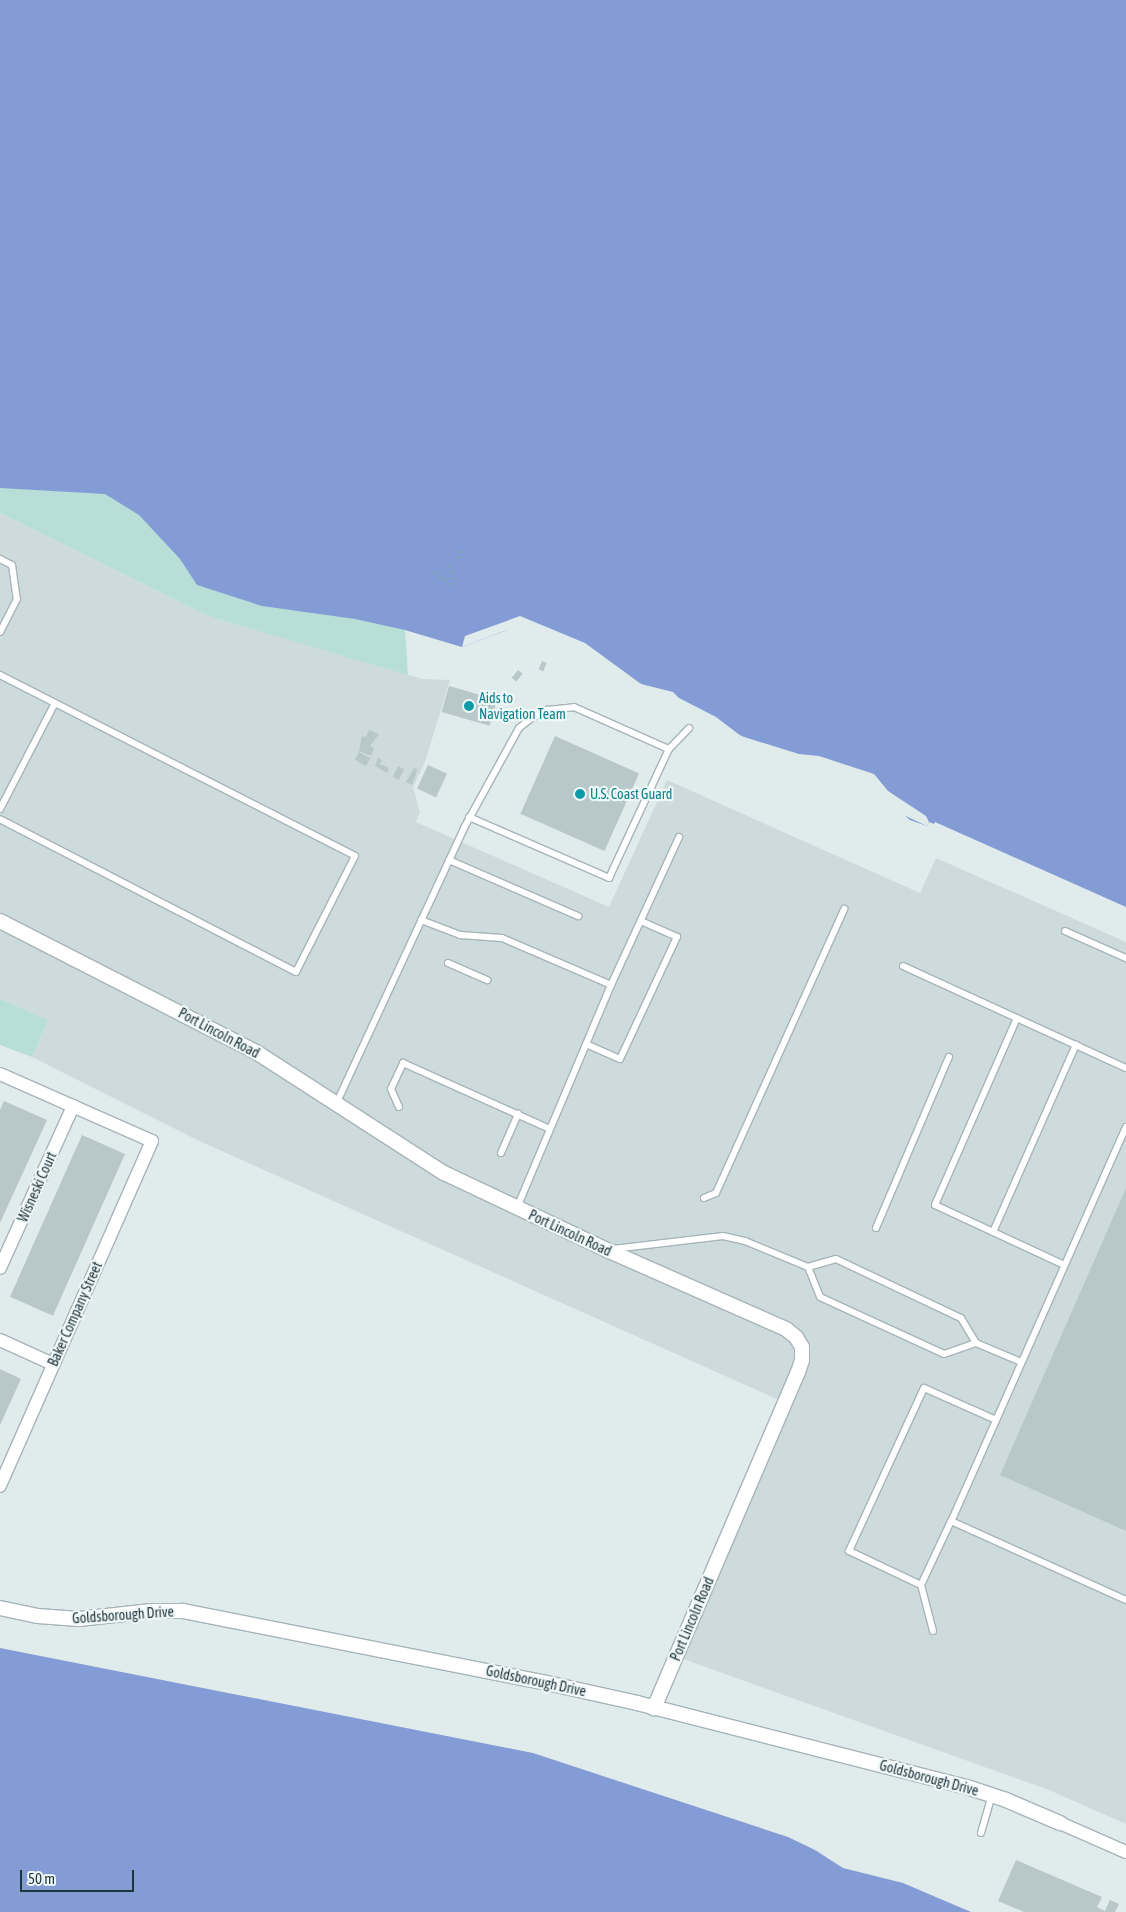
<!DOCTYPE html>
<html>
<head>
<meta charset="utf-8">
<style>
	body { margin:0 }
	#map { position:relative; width:1126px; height:1912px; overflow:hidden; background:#e0ebec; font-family:"Asap Condensed",sans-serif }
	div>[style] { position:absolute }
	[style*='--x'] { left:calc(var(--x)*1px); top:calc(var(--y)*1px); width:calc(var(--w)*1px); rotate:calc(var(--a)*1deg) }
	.built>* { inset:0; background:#cedbdc }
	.green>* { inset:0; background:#b7dfd7 }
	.water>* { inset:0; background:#849cd5 }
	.pier>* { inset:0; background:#e0ebec }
	.building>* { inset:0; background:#b8c8ca; transform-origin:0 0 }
	.path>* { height:2.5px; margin-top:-1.25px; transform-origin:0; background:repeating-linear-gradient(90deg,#7ea6b2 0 2.5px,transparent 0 6.5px) }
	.roads { filter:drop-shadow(1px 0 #a6b4b8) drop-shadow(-1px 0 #a6b4b8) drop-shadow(0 1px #a6b4b8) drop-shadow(0 -1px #a6b4b8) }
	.service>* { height:6px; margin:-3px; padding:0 3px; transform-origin:3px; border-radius:3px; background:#fff }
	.minor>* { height:12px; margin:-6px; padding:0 6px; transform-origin:6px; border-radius:6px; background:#fff }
	.tertiary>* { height:14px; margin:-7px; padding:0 7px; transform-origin:7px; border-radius:7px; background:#fff }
	.dots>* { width:14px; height:14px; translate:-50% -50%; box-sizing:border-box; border:2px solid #f0f8f8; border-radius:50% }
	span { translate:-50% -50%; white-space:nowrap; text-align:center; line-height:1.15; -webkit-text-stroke:4.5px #f0f8f8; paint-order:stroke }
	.culture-label { font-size:14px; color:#0d838f }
	.left { translate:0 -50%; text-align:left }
	.street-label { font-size:14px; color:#1f353d }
	.scale { position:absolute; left:20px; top:1870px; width:114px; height:22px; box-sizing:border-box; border:2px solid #1f353d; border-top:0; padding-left:6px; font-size:15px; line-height:18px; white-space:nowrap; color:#1f353d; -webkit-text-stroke:4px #f0f8f8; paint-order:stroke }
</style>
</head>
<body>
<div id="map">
	<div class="built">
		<div style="clip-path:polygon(0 513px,211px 617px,423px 679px,450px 680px,425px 762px,413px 787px,420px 812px,416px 822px,609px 907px,667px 780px,920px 893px,936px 858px,1126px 942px,1126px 1824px,1049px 1790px,675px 1656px,788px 1404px,197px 1140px,32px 1057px,48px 1020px,0 999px)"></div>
	</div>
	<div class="green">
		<div style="clip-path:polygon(0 436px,520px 616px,462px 647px,405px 630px,408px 675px,211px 617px,0 513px)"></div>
		<div style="clip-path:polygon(0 999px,48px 1020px,32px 1057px,0 1045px)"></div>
	</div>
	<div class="water">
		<div style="clip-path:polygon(0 0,1126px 0,1126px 907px,935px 822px,934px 824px,929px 822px,927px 826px,910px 820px,872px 787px,784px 758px,593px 659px,518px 626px,462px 647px,405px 630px,355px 619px,262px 606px,197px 585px,180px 559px,139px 515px,105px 494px,0 488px)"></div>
		<div style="clip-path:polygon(0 1648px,533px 1753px,788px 1837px,815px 1850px,843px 1868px,903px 1883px,971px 1912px,0 1912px)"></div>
	</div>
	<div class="pier">
		<div style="clip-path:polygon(520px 616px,585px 643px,641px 684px,673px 692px,679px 698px,716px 717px,741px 736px,799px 754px,819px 756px,874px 774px,888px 791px,926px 816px,929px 822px,927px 826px,897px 812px,871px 789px,783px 761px,741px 744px,607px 672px,592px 661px,518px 629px,511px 631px,507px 630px,462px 647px,465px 636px)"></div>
	</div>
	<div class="building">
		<div style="left:542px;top:661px;width:5px;height:9px;rotate:22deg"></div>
		<div style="left:518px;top:670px;width:6px;height:10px;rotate:39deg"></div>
		<div style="left:449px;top:686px;width:50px;height:27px;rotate:16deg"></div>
		<div style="clip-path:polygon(369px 730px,379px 734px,370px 746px,374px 748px,371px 756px,359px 751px,362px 736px,366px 737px)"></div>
		<div style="left:555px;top:736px;width:92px;height:85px;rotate:24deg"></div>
		<div style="left:359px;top:752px;width:13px;height:9px;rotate:29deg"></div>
		<div style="clip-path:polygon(378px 758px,382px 760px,380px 764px,389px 768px,387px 773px,375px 766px)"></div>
		<div style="left:428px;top:765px;width:21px;height:26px;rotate:25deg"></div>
		<div style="left:398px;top:766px;width:7px;height:12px;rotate:27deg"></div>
		<div style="clip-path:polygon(414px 768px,417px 769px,416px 774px,412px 785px,406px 782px)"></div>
		<div style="clip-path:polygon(4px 1101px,47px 1120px,0 1223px,0 1110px)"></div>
		<div style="left:82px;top:1135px;width:47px;height:177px;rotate:24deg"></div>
		<div style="clip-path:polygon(1126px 1188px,1126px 1531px,1000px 1475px)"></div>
		<div style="clip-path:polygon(0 1369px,21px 1379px,0 1425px)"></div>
		<div style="clip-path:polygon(1016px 1860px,1102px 1897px,1097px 1907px,1105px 1911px,1110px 1900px,1119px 1904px,1115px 1912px,1024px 1912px,998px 1901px)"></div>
	</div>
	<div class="path">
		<div style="--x:458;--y:558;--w:8;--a:-67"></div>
		<div style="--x:450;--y:565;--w:19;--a:69"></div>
		<div style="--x:434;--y:572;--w:25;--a:32"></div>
	</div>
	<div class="roads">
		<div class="service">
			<div style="--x:0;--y:559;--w:13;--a:27"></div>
			<div style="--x:12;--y:565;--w:34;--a:82"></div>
			<div style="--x:17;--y:599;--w:37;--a:117"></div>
			<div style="--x:0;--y:675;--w:398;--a:27"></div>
			<div style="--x:355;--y:856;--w:130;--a:117"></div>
			<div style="--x:296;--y:972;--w:333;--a:-152.7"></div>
			<div style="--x:0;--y:809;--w:119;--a:-62.6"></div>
			<div style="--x:469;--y:817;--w:153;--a:23.5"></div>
			<div style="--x:609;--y:878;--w:142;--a:-65.1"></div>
			<div style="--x:669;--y:749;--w:29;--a:-46"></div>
			<div style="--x:449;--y:860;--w:141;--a:23.5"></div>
			<div style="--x:421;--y:920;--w:42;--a:21"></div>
			<div style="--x:460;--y:935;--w:42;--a:4.1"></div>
			<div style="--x:502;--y:938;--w:119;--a:23.3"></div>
			<div style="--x:611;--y:985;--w:241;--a:112.9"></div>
			<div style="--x:1065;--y:931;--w:67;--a:23.9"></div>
			<div style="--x:448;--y:963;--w:43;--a:23.6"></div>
			<div style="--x:903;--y:966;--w:245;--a:24.6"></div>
			<div style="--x:611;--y:985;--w:163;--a:-65.3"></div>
			<div style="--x:1017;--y:1018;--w:204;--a:113.7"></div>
			<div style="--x:935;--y:1205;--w:142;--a:24.9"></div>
			<div style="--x:586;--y:1044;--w:37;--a:24"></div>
			<div style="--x:620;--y:1059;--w:135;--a:-65"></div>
			<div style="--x:677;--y:937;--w:39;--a:-156"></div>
			<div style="--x:337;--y:1102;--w:302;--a:-65.1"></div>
			<div style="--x:464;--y:828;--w:114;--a:-61.2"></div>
			<div style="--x:519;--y:728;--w:18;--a:-38"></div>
			<div style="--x:533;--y:717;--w:16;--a:-27"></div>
			<div style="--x:547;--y:710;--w:27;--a:-6"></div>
			<div style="--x:574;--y:707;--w:104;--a:23.9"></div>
			<div style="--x:399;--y:1107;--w:20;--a:-114"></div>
			<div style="--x:391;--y:1089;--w:29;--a:-65"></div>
			<div style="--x:403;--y:1063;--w:161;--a:24.2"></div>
			<div style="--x:1126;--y:1127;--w:431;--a:113.9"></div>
			<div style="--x:951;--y:1521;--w:192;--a:24.3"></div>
			<div style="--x:501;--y:1153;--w:43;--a:-66.4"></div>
			<div style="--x:704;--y:1198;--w:13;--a:-23"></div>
			<div style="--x:716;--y:1193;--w:312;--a:-65.7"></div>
			<div style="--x:876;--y:1228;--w:186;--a:-66.9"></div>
			<div style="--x:993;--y:1232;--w:205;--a:-66.1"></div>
			<div style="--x:613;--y:1249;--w:111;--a:-6.7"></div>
			<div style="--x:723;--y:1236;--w:23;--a:13"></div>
			<div style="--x:745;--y:1241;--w:68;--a:22.4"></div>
			<div style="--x:808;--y:1267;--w:29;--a:-16"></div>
			<div style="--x:836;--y:1259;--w:138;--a:25.3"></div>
			<div style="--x:961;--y:1318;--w:29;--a:59"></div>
			<div style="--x:976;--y:1343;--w:49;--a:22.9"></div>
			<div style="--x:808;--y:1267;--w:32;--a:68"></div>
			<div style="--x:820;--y:1297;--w:136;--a:24.7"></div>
			<div style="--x:944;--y:1354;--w:34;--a:-19"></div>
			<div style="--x:921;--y:1585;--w:80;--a:-154.7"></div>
			<div style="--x:849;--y:1551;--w:179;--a:-65.3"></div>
			<div style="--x:924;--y:1388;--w:79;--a:24"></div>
			<div style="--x:933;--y:1631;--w:48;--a:-104.6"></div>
			<div style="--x:921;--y:1585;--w:71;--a:-64.9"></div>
			<div style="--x:981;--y:1833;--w:40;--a:-74"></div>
		</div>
		<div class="minor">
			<div style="--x:0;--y:1074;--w:166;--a:23.8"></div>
			<div style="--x:152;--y:1141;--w:377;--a:113.8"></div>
			<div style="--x:0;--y:1268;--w:178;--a:-65.7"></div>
			<div style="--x:0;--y:1340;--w:58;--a:24.4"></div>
			<div style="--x:1060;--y:1823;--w:72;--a:23.7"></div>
		</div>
		<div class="tertiary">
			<div style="--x:0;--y:921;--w:288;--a:27.1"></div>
			<div style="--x:256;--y:1052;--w:224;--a:32.8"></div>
			<div style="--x:444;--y:1173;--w:180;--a:25.3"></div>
			<div style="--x:607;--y:1250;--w:196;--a:23.8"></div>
			<div style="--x:786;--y:1329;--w:13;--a:39"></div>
			<div style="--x:796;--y:1337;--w:12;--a:59"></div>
			<div style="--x:802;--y:1347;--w:13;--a:90"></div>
			<div style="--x:802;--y:1360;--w:13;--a:108"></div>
			<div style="--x:798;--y:1372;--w:366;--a:113.2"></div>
			<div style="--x:0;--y:1608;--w:39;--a:12"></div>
			<div style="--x:38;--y:1616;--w:41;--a:4.2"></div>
			<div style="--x:79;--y:1619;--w:73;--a:-6.3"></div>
			<div style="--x:152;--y:1611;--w:31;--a:0"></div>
			<div style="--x:183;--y:1611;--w:371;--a:11.2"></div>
			<div style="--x:547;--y:1683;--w:92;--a:12.5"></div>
			<div style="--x:637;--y:1703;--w:341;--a:14.3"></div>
			<div style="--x:967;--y:1787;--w:41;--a:18.4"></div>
			<div style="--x:1006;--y:1800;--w:59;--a:23.1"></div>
		</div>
	</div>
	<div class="dots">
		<div style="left:469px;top:706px;background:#0f9aa8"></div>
		<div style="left:580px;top:794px;background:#0f9aa8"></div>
	</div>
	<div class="culture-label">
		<span class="left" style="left:479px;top:706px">Aids to<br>Navigation Team</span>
		<span class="left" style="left:590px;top:794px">U.S. Coast Guard</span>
	</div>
	<div class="street-label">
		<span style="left:219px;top:1033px;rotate:28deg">Port Lincoln Road</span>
		<span style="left:37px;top:1187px;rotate:-66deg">Wisneski Court</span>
		<span style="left:570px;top:1233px;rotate:25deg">Port Lincoln Road</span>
		<span style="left:75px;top:1314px;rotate:-66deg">Baker Company Street</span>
		<span style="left:123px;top:1615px;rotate:-4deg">Goldsborough Drive</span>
		<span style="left:692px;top:1619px;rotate:-67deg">Port Lincoln Road</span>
		<span style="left:536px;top:1681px;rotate:12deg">Goldsborough Drive</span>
		<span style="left:929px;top:1778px;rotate:15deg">Goldsborough Drive</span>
	</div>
	<div class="scale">50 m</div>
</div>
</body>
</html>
